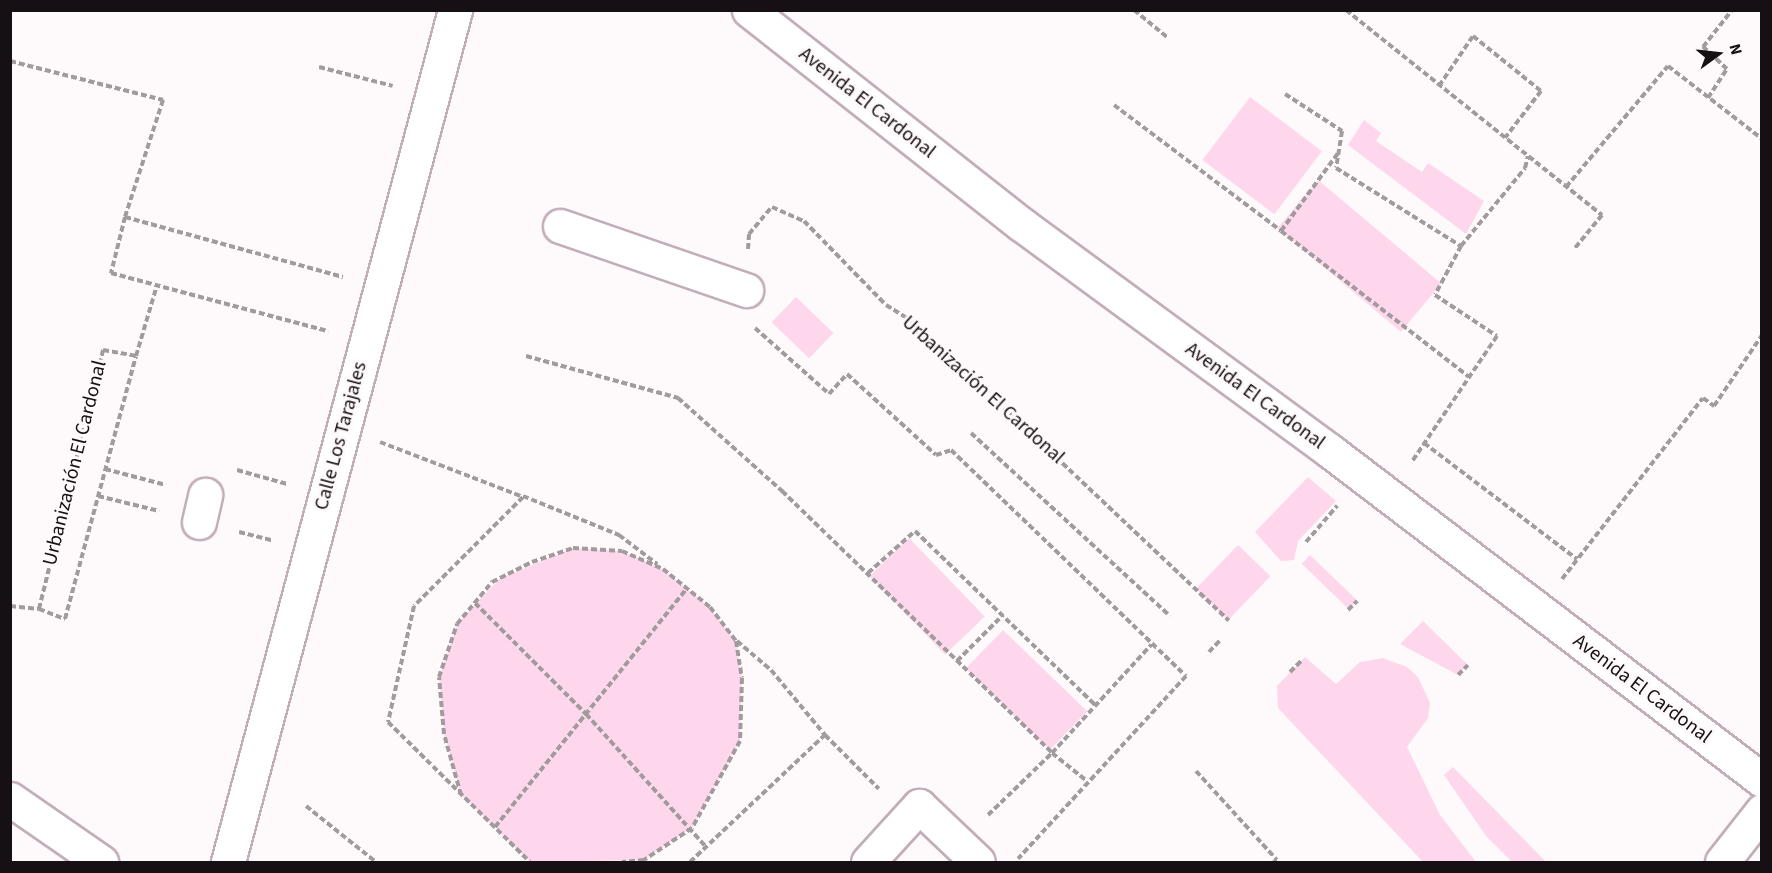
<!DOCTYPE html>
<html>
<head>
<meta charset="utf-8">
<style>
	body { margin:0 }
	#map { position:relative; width:1772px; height:873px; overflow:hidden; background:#fef9fb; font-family:"Source Sans 3",sans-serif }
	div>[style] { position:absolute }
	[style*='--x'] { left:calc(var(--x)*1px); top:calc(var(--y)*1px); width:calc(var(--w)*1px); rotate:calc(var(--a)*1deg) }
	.green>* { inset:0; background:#fed7ec; transform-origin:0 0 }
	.path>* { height:4px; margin-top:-2px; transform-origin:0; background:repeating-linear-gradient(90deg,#a19b9e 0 6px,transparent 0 9px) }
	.roads { filter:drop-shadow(2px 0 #c2aeb9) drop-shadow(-2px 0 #c2aeb9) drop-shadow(0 2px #c2aeb9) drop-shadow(0 -2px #c2aeb9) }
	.minor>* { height:33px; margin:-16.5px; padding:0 16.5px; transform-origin:16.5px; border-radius:16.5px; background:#fff }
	span { translate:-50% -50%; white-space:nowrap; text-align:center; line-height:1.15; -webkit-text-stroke:6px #fef9fb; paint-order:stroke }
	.street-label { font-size:20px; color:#160f13 }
	.frame { position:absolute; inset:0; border:12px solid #160f13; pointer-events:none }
	.north { position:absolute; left:1688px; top:24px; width:60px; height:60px; -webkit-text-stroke:4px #fef9fb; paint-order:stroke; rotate:75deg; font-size:16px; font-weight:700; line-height:24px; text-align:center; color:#160f13 }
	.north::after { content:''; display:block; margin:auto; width:21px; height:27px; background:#160f13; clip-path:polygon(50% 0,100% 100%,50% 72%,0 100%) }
</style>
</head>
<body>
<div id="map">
	<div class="green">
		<div style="left:1250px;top:97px;width:90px;height:79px;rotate:37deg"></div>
		<div style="clip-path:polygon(1364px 120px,1381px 133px,1376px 141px,1422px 172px,1428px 163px,1484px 201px,1466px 234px,1348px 145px)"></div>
		<div style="left:1318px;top:180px;width:161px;height:63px;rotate:40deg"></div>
		<div style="left:796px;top:297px;width:52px;height:35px;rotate:44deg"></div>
		<div style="clip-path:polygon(1308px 477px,1336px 501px,1298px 541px,1294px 560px,1281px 561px,1255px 532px)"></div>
		<div style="left:909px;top:538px;width:109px;height:55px;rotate:46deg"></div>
		<div style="left:1238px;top:545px;width:45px;height:61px;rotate:44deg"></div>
		<div style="clip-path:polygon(573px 548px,622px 551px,663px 569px,710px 607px,736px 641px,742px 678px,740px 741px,692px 828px,644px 860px,530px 862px,461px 795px,444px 734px,439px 677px,457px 624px,499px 579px)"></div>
		<div style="left:1310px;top:555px;width:66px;height:12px;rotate:44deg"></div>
		<div style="clip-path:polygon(1423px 621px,1468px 665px,1458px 675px,1400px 644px)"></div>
		<div style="left:1003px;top:630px;width:117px;height:54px;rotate:44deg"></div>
		<div style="clip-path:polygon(1305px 657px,1336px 684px,1360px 662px,1383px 658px,1407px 667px,1418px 677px,1430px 703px,1428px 718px,1407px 747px,1440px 815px,1476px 862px,1423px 862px,1278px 708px,1277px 686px)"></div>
		<div style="clip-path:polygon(1453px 767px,1546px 862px,1512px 862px,1486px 836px,1444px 775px)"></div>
	</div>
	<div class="path">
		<div style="--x:1134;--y:10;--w:43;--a:39.3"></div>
		<div style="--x:1346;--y:10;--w:328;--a:38.7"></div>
		<div style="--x:1602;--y:215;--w:43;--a:129.3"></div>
		<div style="--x:10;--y:61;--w:158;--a:14.3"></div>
		<div style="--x:163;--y:100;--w:123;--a:108"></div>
		<div style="--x:125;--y:217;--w:226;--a:15.4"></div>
		<div style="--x:319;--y:67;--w:76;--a:14.4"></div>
		<div style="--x:1439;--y:86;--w:60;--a:-55.8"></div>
		<div style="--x:1473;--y:36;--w:87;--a:39"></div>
		<div style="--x:1541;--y:91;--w:59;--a:127.5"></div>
		<div style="--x:1285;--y:94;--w:68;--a:33"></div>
		<div style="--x:1342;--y:131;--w:37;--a:99"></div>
		<div style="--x:1336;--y:168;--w:147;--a:32"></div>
		<div style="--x:1461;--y:246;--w:55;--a:118"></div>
		<div style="--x:1435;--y:295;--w:74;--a:33.5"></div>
		<div style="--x:1497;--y:336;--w:153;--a:124.1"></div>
		<div style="--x:1708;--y:98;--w:35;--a:-57"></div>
		<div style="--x:1727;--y:69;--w:33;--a:-137"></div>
		<div style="--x:1703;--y:47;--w:47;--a:-51.9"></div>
		<div style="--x:1114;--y:105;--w:209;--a:37"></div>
		<div style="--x:1281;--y:231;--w:97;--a:-53.8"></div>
		<div style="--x:1566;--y:187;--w:158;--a:-49.9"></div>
		<div style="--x:1668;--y:66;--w:119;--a:37.8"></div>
		<div style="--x:125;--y:217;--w:58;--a:104"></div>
		<div style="--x:111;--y:273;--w:225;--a:15"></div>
		<div style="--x:1281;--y:231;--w:238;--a:37.8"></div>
		<div style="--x:1461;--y:246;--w:101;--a:-50.6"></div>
		<div style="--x:1525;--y:168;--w:12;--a:-76"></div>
		<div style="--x:748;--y:249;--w:15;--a:-86"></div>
		<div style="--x:749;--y:234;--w:35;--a:-50"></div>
		<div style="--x:772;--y:207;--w:35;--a:24"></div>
		<div style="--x:804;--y:221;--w:117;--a:45.7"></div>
		<div style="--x:886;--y:305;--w:31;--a:32"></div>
		<div style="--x:912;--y:321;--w:436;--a:43.4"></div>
		<div style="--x:755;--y:328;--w:99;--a:41.7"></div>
		<div style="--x:829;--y:394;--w:27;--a:-48"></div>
		<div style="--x:847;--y:374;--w:120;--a:42.3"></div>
		<div style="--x:936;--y:455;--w:16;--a:-18"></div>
		<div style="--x:951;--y:450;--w:326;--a:43.9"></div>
		<div style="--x:1186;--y:676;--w:248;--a:132.6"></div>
		<div style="--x:526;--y:356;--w:158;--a:15.4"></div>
		<div style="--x:678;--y:398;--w:140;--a:41.8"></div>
		<div style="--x:782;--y:491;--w:376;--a:44.1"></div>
		<div style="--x:1052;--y:753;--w:45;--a:38.7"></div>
		<div style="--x:971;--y:433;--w:270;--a:42.6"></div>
		<div style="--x:380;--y:442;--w:153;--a:21"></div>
		<div style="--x:523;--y:497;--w:154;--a:135"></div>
		<div style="--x:414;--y:606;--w:119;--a:102.6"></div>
		<div style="--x:388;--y:722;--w:199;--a:44.6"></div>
		<div style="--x:1424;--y:443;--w:192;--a:37.2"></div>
		<div style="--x:105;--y:469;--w:63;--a:14.7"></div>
		<div style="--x:237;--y:470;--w:52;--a:15.6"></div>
		<div style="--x:98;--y:496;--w:63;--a:13.8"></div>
		<div style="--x:523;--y:496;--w:104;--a:22.1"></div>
		<div style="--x:619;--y:535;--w:48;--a:37.3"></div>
		<div style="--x:239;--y:532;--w:34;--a:14"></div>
		<div style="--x:1306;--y:542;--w:48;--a:-49.3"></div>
		<div style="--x:868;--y:573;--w:63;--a:-41.8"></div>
		<div style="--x:915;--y:531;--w:252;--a:44"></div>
		<div style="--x:1562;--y:579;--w:229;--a:-52.1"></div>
		<div style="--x:1703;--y:398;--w:14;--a:36"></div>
		<div style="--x:1714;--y:406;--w:86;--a:-55.9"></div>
		<div style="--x:475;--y:603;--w:157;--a:45"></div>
		<div style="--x:586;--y:714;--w:179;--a:47.9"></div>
		<div style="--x:10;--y:606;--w:29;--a:6"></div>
		<div style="--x:39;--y:609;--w:267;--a:-76.1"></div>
		<div style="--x:103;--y:350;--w:34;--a:10"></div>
		<div style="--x:136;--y:356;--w:74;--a:-73.5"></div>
		<div style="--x:39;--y:609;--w:28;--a:21"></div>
		<div style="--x:65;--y:619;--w:272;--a:-74.9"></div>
		<div style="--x:1348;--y:610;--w:13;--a:-45"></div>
		<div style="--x:737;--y:641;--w:45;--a:40.5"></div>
		<div style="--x:771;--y:670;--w:85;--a:50.3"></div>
		<div style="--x:825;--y:735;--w:76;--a:45"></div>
		<div style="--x:1209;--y:652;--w:16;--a:-47"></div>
		<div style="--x:957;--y:661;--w:65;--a:-45"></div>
		<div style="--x:1290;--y:672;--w:17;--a:-45"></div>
		<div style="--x:1458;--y:675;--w:14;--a:-45"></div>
		<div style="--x:1196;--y:771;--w:120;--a:47.7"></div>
		<div style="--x:1277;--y:860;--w:4;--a:146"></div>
		<div style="--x:461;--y:795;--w:63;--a:-105.6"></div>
		<div style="--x:444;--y:734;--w:57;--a:-95"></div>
		<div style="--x:439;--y:677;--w:56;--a:-71.2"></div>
		<div style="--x:457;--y:624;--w:55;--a:-50.2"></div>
		<div style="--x:492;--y:582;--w:45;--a:-26.6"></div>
		<div style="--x:532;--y:562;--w:43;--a:-18.9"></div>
		<div style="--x:573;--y:548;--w:49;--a:3.5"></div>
		<div style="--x:622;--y:551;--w:45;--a:23.7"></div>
		<div style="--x:663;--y:569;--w:60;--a:39"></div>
		<div style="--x:710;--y:607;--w:43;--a:52.6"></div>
		<div style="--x:736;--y:641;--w:37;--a:81"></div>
		<div style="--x:742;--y:678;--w:63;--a:91.8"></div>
		<div style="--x:740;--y:741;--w:99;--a:118.9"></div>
		<div style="--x:692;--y:828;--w:58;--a:146.3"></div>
		<div style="--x:644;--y:860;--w:22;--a:175"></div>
		<div style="--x:306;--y:806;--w:90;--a:38.7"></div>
		<div style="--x:988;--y:815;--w:89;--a:-44.1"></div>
		<div style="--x:1052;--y:753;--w:147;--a:-47.5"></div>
		<div style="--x:495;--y:827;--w:307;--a:-51.2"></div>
		<div style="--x:690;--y:862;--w:185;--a:-43.3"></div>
	</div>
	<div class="roads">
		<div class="minor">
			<div style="--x:749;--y:10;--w:346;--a:38.2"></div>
			<div style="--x:1021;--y:224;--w:383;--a:36.3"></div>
			<div style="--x:1330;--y:451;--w:543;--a:37.29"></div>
			<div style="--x:560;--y:226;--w:197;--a:19"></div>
			<div style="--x:199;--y:522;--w:28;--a:-77"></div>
			<div style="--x:10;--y:799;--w:111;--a:34.7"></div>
			<div style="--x:228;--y:862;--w:882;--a:-75.08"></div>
			<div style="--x:868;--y:862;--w:76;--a:-47.7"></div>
			<div style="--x:919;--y:806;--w:81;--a:43.5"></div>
			<div style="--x:1722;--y:862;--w:65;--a:-51.9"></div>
		</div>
	</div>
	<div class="street-label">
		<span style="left:867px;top:103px;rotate:38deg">Avenida El Cardonal</span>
		<span style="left:983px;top:390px;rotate:42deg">Urbanización El Cardonal</span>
		<span style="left:1255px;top:396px;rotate:36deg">Avenida El Cardonal</span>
		<span style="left:341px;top:436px;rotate:-75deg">Calle Los Tarajales</span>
		<span style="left:75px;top:463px;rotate:-76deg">Urbanización El Cardonal</span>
		<span style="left:1642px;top:689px;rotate:37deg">Avenida El Cardonal</span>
	</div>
	<div class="frame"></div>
	<div class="north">N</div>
</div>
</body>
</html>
